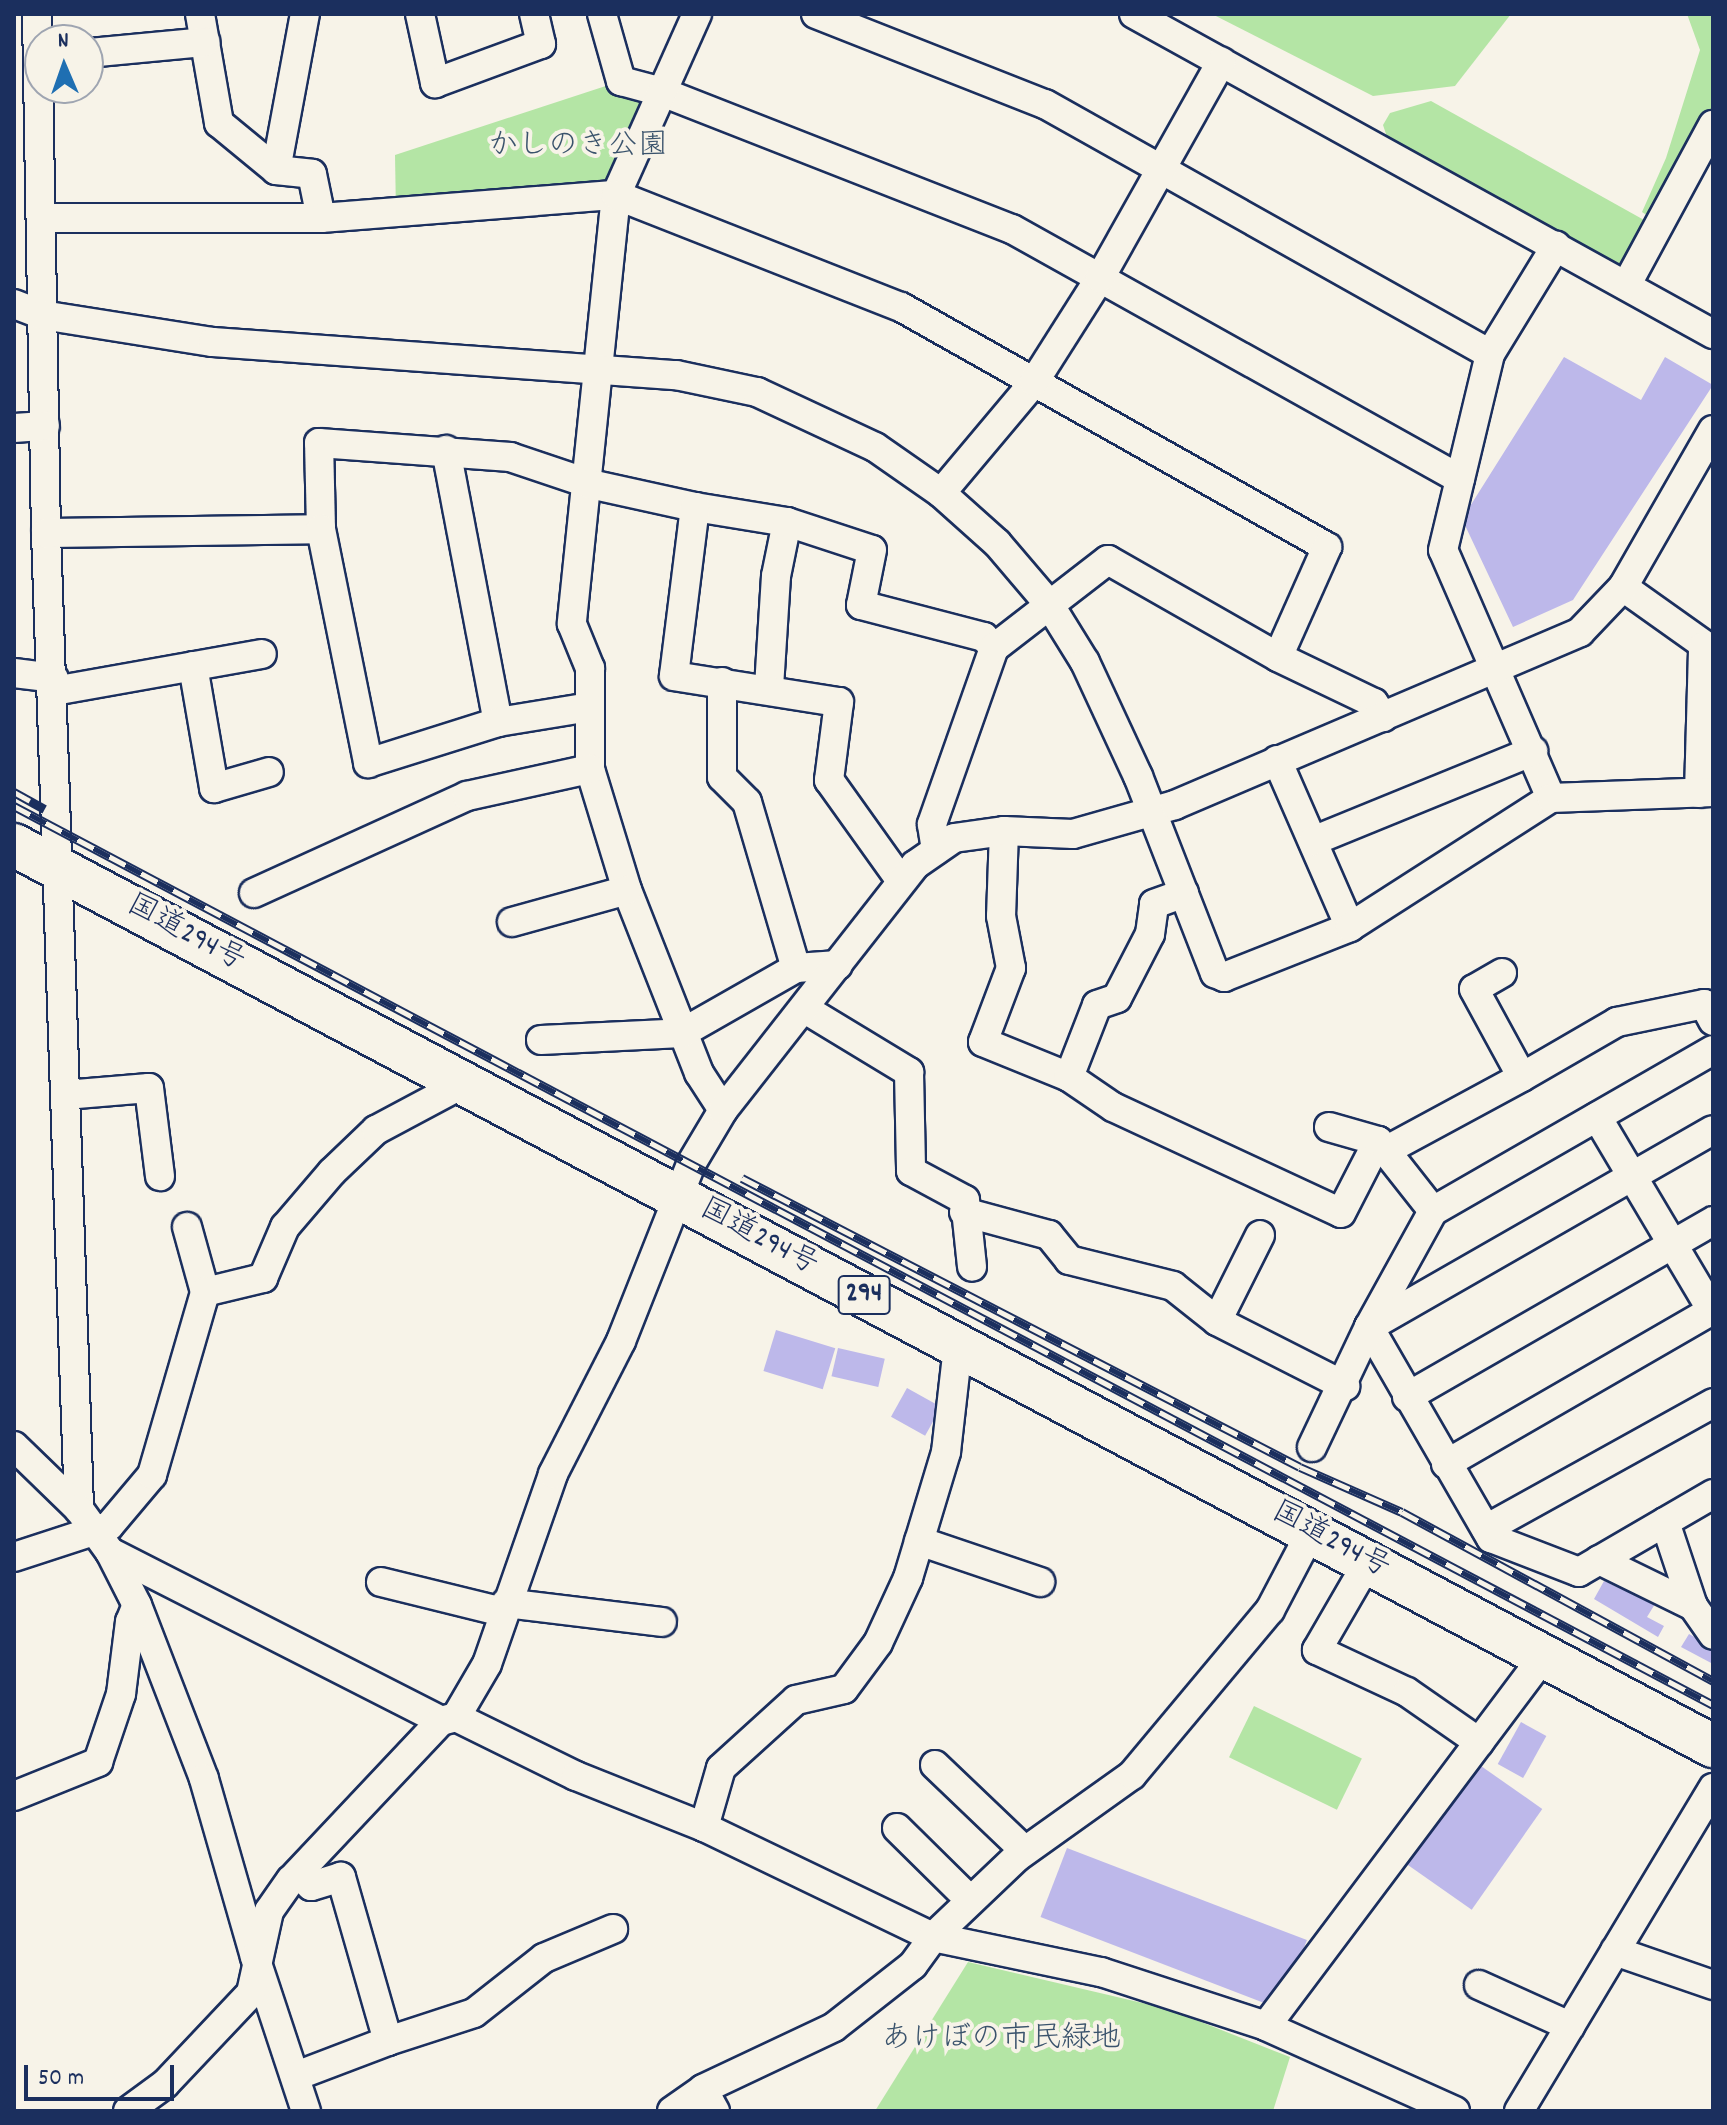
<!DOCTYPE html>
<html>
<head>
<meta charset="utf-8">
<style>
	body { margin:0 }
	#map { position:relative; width:1727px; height:2125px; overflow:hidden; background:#f7f3e8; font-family:Dekko,"Klee One",sans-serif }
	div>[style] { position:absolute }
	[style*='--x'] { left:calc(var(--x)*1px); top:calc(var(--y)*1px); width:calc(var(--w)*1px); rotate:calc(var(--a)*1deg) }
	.green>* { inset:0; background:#b4e5a5; transform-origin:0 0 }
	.building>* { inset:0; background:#bdb8ea; transform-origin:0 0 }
	.roads { filter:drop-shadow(2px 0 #1b2f5e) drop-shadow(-2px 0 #1b2f5e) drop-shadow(0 2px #1b2f5e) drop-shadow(0 -2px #1b2f5e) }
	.minor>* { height:28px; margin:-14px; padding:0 14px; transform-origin:14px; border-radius:14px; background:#f7f3e8 }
	.highway>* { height:42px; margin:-21px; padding:0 21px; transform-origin:21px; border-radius:21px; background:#f7f3e8 }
	.rail>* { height:9px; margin-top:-4.5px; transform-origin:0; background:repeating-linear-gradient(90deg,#f7f3e8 0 18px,#1b2f5e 0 36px); box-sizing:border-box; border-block:2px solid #1b2f5e }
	span { translate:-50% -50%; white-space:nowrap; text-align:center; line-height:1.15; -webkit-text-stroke:8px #f7f3e8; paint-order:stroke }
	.shield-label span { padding:2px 6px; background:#f7f3e8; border:2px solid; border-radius:6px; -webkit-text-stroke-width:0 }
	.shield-label { font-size:28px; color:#1b2f5e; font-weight:700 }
	.park-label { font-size:30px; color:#3a536c }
	.street-label { font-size:30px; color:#1b2f5e }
	.frame { position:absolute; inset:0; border:16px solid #1b2f5e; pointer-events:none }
	.north { position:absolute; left:24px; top:24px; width:80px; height:80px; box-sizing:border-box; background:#f7f3e8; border:2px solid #9fa5b1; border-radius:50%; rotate:358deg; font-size:22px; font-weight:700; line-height:32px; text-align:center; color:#1b2f5e }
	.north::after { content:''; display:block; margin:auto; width:28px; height:36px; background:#1f6fb2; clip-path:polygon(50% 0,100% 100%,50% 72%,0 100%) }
	.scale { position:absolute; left:24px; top:2065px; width:150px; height:36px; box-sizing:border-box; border:4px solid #1b2f5e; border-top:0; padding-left:10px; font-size:24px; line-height:28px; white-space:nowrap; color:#1b2f5e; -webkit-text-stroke:6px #f7f3e8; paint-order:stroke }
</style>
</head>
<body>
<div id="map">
	<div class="green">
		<div style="clip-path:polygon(1212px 14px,1511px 14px,1455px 86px,1373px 96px)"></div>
		<div style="clip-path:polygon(1687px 14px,1713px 14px,1713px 108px,1651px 218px,1642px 212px,1666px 158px,1700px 50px)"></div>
		<div style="clip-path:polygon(621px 81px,662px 92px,616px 195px,396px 213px,395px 155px)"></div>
		<div style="clip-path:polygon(1431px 101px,1653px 225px,1627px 268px,1618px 270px,1388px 140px,1383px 125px,1390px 113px)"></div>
		<div style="left:1254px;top:1706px;width:120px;height:57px;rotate:26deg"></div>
		<div style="clip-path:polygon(968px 1962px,1168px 2009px,1290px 2057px,1273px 2111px,875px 2111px)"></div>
	</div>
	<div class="building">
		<div style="clip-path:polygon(1564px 357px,1641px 400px,1665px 357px,1713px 385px,1573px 600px,1513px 627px,1462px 519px)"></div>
		<div style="left:776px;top:1330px;width:62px;height:43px;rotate:17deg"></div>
		<div style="left:838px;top:1348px;width:48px;height:29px;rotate:13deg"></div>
		<div style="left:907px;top:1388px;width:39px;height:33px;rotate:29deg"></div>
		<div style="clip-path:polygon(1604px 1581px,1655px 1604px,1647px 1617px,1664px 1626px,1658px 1637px,1594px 1599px)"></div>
		<div style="clip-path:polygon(1689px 1634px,1713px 1647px,1713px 1664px,1681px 1647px)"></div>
		<div style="left:1521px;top:1722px;width:29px;height:48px;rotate:29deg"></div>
		<div style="left:1471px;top:1759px;width:87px;height:123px;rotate:35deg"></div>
		<div style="left:1067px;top:1848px;width:257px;height:74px;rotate:21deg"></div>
	</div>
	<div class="roads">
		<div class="minor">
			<div style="--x:37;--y:14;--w:519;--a:89.01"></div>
			<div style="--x:46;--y:533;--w:977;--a:88.06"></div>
			<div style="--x:200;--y:14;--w:111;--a:80.1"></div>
			<div style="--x:219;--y:123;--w:74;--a:39.5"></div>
			<div style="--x:276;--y:170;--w:36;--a:6"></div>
			<div style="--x:312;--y:174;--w:45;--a:78.4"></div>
			<div style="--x:420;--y:14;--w:71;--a:77.7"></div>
			<div style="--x:435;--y:83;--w:113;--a:-20.2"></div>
			<div style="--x:541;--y:44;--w:31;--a:-103"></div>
			<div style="--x:602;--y:14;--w:70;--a:74.2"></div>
			<div style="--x:621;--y:81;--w:42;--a:15"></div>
			<div style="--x:662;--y:92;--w:376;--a:21.4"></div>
			<div style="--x:1012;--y:229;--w:513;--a:29.16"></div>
			<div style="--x:697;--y:14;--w:198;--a:114.1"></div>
			<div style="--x:616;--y:195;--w:431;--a:95.9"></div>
			<div style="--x:572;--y:624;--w:48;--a:67.8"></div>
			<div style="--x:590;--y:668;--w:101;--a:90"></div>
			<div style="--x:590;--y:769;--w:127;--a:73"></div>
			<div style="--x:627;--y:890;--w:197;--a:68.5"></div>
			<div style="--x:699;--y:1073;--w:44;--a:57"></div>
			<div style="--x:816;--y:14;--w:246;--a:21.5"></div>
			<div style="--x:1045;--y:104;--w:510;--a:29.33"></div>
			<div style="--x:1134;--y:14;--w:662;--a:28.93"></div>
			<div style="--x:88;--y:53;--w:118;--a:-5.4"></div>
			<div style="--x:276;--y:170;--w:159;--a:-79.5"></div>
			<div style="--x:41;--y:218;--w:280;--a:0"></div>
			<div style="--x:321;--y:218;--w:296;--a:-4.5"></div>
			<div style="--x:616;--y:195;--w:306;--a:21.5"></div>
			<div style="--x:901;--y:307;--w:489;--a:29.4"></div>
			<div style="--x:1327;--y:547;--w:120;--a:114"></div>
			<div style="--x:1627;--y:284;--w:181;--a:-61.6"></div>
			<div style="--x:14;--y:304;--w:30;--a:21"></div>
			<div style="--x:42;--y:315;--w:173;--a:9"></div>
			<div style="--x:213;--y:342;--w:464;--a:4.1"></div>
			<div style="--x:676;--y:375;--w:83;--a:11.9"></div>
			<div style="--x:757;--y:392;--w:130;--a:25"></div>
			<div style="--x:875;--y:447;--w:80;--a:34.9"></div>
			<div style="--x:941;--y:493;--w:75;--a:41.8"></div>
			<div style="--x:997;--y:543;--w:80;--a:49.6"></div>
			<div style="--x:1049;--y:604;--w:68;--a:58.2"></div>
			<div style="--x:1085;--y:662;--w:126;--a:65.1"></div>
			<div style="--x:1138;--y:776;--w:212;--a:68.7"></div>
			<div style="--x:1215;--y:973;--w:10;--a:24"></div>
			<div style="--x:1224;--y:977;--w:136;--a:-21.6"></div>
			<div style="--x:14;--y:428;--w:31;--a:-4"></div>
			<div style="--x:446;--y:450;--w:277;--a:79.2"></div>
			<div style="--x:941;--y:493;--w:145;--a:-50"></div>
			<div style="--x:1034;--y:382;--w:123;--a:-57.6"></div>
			<div style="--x:1100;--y:278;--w:248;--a:-60.7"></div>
			<div style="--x:695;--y:507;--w:93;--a:9.3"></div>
			<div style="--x:787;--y:522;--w:55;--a:101.5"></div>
			<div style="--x:776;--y:576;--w:112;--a:93.6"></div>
			<div style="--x:787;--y:522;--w:89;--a:18.2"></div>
			<div style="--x:872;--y:550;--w:56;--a:101.3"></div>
			<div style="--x:861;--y:605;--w:127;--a:14.6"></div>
			<div style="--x:984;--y:637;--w:15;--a:48"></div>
			<div style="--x:321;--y:529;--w:86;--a:-91.3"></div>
			<div style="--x:319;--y:443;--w:192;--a:4.2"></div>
			<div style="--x:510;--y:457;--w:84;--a:18.6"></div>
			<div style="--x:590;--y:484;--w:107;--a:12.4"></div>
			<div style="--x:695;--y:507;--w:170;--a:97.1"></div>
			<div style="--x:674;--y:676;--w:167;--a:9"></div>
			<div style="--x:839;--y:702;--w:79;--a:97.3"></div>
			<div style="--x:829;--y:780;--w:124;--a:54.5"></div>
			<div style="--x:46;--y:533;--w:275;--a:-0.8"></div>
			<div style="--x:321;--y:529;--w:239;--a:78.6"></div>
			<div style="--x:368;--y:763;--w:136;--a:-17.5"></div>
			<div style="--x:498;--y:722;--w:93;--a:-9.3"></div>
			<div style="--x:1623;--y:587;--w:110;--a:35.4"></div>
			<div style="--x:193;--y:666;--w:124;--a:80.2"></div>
			<div style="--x:214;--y:788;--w:57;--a:-16.2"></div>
			<div style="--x:14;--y:673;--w:40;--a:7.1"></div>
			<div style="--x:722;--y:682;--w:95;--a:90"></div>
			<div style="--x:722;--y:777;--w:35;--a:45"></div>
			<div style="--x:747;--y:802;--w:173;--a:73.6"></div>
			<div style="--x:796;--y:968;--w:42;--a:-4.1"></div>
			<div style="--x:54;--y:691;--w:211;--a:-10.1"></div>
			<div style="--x:1277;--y:760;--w:182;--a:66.4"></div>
			<div style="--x:1350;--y:927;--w:239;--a:-32.7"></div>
			<div style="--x:1551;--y:798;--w:270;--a:-113.5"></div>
			<div style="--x:1443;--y:550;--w:202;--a:-76.5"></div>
			<div style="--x:1490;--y:354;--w:127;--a:-58.6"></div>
			<div style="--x:1699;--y:793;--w:146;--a:-88.4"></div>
			<div style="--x:1551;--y:798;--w:162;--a:-2.1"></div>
			<div style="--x:1004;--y:831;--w:85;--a:92"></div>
			<div style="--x:1001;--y:916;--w:53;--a:79.1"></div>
			<div style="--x:1011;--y:968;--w:79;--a:110.7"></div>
			<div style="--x:983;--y:1042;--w:93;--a:22.1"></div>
			<div style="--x:1069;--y:1077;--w:53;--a:34.3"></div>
			<div style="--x:1113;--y:1107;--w:251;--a:24.9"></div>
			<div style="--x:1341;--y:1213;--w:81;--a:-62.8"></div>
			<div style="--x:1313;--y:841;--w:238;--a:-22.2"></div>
			<div style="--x:936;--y:850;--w:26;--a:-99"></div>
			<div style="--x:932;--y:824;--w:187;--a:-70.6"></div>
			<div style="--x:994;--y:648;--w:144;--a:-37.7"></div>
			<div style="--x:1108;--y:560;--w:196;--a:29.7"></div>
			<div style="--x:1278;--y:657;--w:106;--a:25.6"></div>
			<div style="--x:1374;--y:703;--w:17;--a:57"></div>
			<div style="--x:254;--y:893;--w:234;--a:-24.5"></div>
			<div style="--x:467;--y:796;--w:126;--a:-12.4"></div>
			<div style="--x:512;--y:922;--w:119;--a:-15.5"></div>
			<div style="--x:1502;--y:973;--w:32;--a:150"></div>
			<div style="--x:1474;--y:989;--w:100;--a:61.4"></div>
			<div style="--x:1522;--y:1077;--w:110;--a:-30.1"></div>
			<div style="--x:1617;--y:1022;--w:89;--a:-11.7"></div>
			<div style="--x:1704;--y:1004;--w:19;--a:62"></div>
			<div style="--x:805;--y:1009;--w:122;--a:31.2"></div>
			<div style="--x:909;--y:1072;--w:99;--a:88.8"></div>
			<div style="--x:911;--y:1171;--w:61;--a:28.2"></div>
			<div style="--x:965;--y:1200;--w:67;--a:84"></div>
			<div style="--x:541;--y:1040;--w:141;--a:-2.8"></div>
			<div style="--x:682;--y:1033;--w:131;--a:-29.7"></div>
			<div style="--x:1069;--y:1077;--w:77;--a:-68.7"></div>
			<div style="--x:1097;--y:1005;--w:21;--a:-19"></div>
			<div style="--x:1117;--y:998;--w:72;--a:-62.7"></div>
			<div style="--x:1150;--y:934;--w:30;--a:-82"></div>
			<div style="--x:1154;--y:904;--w:32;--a:-20"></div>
			<div style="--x:65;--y:1095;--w:84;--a:-4.8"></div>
			<div style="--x:149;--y:1088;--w:89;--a:82.9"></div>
			<div style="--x:1597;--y:1117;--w:227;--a:59.3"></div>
			<div style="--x:1329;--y:1127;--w:51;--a:15.9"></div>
			<div style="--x:1378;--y:1141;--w:89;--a:51.8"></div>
			<div style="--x:1433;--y:1211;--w:132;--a:118.9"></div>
			<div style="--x:1369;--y:1327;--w:244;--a:60"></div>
			<div style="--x:1491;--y:1538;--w:94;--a:21.1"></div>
			<div style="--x:1579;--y:1572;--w:155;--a:-30.2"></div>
			<div style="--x:1387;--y:1150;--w:153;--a:-28.4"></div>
			<div style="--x:1433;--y:1211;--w:323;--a:-29.9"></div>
			<div style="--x:964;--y:1212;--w:88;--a:15.1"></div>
			<div style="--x:1049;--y:1235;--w:32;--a:51"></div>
			<div style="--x:1069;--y:1260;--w:107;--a:14"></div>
			<div style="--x:1173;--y:1286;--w:56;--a:38.5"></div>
			<div style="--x:1217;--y:1321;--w:144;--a:26.9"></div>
			<div style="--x:187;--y:1227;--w:67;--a:74.5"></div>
			<div style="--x:1217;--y:1321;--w:96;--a:-63.4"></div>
			<div style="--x:1407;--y:1397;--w:353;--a:-29.9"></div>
			<div style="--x:14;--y:1446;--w:91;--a:44.1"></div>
			<div style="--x:79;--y:1509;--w:53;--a:54.2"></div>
			<div style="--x:110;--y:1552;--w:59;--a:63"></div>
			<div style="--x:137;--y:1605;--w:186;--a:68.9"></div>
			<div style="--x:204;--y:1779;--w:185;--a:74"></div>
			<div style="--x:255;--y:1957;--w:162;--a:71.7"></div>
			<div style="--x:1312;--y:1447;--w:133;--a:-64.6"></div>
			<div style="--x:1369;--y:1327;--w:396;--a:-29.8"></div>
			<div style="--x:1446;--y:1464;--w:308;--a:-30"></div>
			<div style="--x:1665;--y:1522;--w:89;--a:71.6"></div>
			<div style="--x:1486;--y:1529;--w:260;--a:-29"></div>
			<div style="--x:919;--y:1541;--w:128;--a:18.7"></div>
			<div style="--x:110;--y:1552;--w:372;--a:27"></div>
			<div style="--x:14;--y:1557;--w:100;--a:-18.1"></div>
			<div style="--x:109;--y:1526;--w:67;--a:-49.9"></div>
			<div style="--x:152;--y:1475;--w:191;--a:-73.8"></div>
			<div style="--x:205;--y:1292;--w:60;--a:-13.6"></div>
			<div style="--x:263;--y:1278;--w:56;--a:-66.7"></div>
			<div style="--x:285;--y:1227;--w:72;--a:-49.5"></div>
			<div style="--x:332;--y:1172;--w:61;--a:-43.7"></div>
			<div style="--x:376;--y:1130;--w:100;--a:-28.1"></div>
			<div style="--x:1599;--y:1560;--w:105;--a:26.1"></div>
			<div style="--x:1693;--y:1606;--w:35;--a:55"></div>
			<div style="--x:1368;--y:1562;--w:102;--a:120.1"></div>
			<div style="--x:1317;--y:1650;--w:99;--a:25"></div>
			<div style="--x:1407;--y:1692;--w:88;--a:34.8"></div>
			<div style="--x:381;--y:1582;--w:126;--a:13.8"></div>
			<div style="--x:506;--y:1603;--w:157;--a:6.9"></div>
			<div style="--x:456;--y:1717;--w:134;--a:26.2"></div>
			<div style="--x:576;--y:1776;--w:138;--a:21.7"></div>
			<div style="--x:704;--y:1827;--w:254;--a:25.7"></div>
			<div style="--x:933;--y:1937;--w:116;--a:-43.6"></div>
			<div style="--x:1017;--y:1857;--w:141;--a:-35.5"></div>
			<div style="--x:1132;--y:1775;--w:215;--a:-50.1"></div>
			<div style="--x:1270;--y:1610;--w:88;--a:-62.3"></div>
			<div style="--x:935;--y:1765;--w:124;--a:43.7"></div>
			<div style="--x:14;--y:1796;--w:91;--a:-22"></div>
			<div style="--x:98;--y:1762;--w:72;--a:-71.3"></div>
			<div style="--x:121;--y:1694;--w:73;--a:-82.9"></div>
			<div style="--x:130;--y:1622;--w:18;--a:-68"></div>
			<div style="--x:704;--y:1827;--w:61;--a:-73.9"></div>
			<div style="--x:721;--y:1768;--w:101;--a:-42.2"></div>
			<div style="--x:796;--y:1700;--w:49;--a:-12.9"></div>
			<div style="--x:844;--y:1689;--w:57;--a:-53.5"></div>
			<div style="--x:878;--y:1643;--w:72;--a:-65.2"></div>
			<div style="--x:908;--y:1578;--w:132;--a:-73.2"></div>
			<div style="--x:946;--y:1452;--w:107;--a:-83.5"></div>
			<div style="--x:897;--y:1828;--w:100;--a:44.6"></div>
			<div style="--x:1615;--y:1951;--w:104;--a:19.1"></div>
			<div style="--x:1479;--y:1985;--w:100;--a:24.3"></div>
			<div style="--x:388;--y:2041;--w:90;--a:-18"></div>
			<div style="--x:474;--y:2013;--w:89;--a:-38.2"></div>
			<div style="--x:544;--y:1958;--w:75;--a:-22.8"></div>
			<div style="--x:296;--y:2076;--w:98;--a:-20.8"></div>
			<div style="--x:388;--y:2041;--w:171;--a:-106"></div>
			<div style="--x:341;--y:1877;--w:31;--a:163"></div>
			<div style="--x:311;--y:1886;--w:18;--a:-135"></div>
			<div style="--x:128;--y:2111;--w:46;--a:-36.1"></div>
			<div style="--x:165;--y:2084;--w:125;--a:-46.6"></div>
			<div style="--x:251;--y:1993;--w:84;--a:-77.6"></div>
			<div style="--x:269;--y:1911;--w:38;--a:-55"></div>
			<div style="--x:291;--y:1880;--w:219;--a:-46.7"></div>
			<div style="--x:441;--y:1721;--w:16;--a:-15"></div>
			<div style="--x:456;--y:1717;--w:61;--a:-59.7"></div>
			<div style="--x:487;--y:1664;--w:201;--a:-70.8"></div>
			<div style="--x:553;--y:1474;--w:149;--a:-62.9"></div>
			<div style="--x:621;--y:1341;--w:190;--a:-68.4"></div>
			<div style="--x:691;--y:1164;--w:63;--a:-59.3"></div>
			<div style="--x:723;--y:1110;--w:311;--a:-51.9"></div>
			<div style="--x:915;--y:865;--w:47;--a:-34.7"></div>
			<div style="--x:954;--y:838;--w:50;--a:-8"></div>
			<div style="--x:1004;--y:831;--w:69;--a:2.5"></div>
			<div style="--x:1073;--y:834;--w:106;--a:-15.9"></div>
			<div style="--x:1175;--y:805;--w:440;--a:-23.1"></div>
			<div style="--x:1580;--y:632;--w:62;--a:-46.3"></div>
			<div style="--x:1623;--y:587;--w:181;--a:-60.2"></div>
			<div style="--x:672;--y:2111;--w:38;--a:-35"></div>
			<div style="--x:715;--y:2111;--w:25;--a:-119"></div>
			<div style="--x:703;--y:2089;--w:145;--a:-25.3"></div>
			<div style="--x:834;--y:2027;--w:100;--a:-38.1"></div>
			<div style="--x:913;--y:1965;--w:34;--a:-54"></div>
			<div style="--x:933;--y:1937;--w:172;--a:11.8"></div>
			<div style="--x:1101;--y:1972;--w:174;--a:18.1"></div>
			<div style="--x:1455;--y:2111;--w:207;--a:-155.8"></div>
			<div style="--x:1266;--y:2026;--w:463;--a:-53.1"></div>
			<div style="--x:1519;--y:2111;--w:377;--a:-59"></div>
		</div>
		<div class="highway">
			<div style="--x:14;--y:845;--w:1923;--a:27.94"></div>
		</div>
	</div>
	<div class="rail">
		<div style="--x:14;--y:792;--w:35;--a:29"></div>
		<div style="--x:14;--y:806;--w:1922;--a:27.88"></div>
		<div style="--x:742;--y:1178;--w:628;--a:27.38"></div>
		<div style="--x:1300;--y:1467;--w:111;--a:23.8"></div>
		<div style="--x:1402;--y:1512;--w:354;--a:28.5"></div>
	</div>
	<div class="shield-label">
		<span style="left:864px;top:1295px">294</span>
	</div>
	<div class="park-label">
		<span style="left:578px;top:148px">かしのき公園</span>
		<span style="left:1001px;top:2041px">あけぼの市民緑地</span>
	</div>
	<div class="street-label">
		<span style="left:185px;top:935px;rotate:28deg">国道294号</span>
		<span style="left:758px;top:1239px;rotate:28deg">国道294号</span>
		<span style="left:1330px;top:1542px;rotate:28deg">国道294号</span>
	</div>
	<div class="frame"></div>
	<div class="north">N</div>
	<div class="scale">50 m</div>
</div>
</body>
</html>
